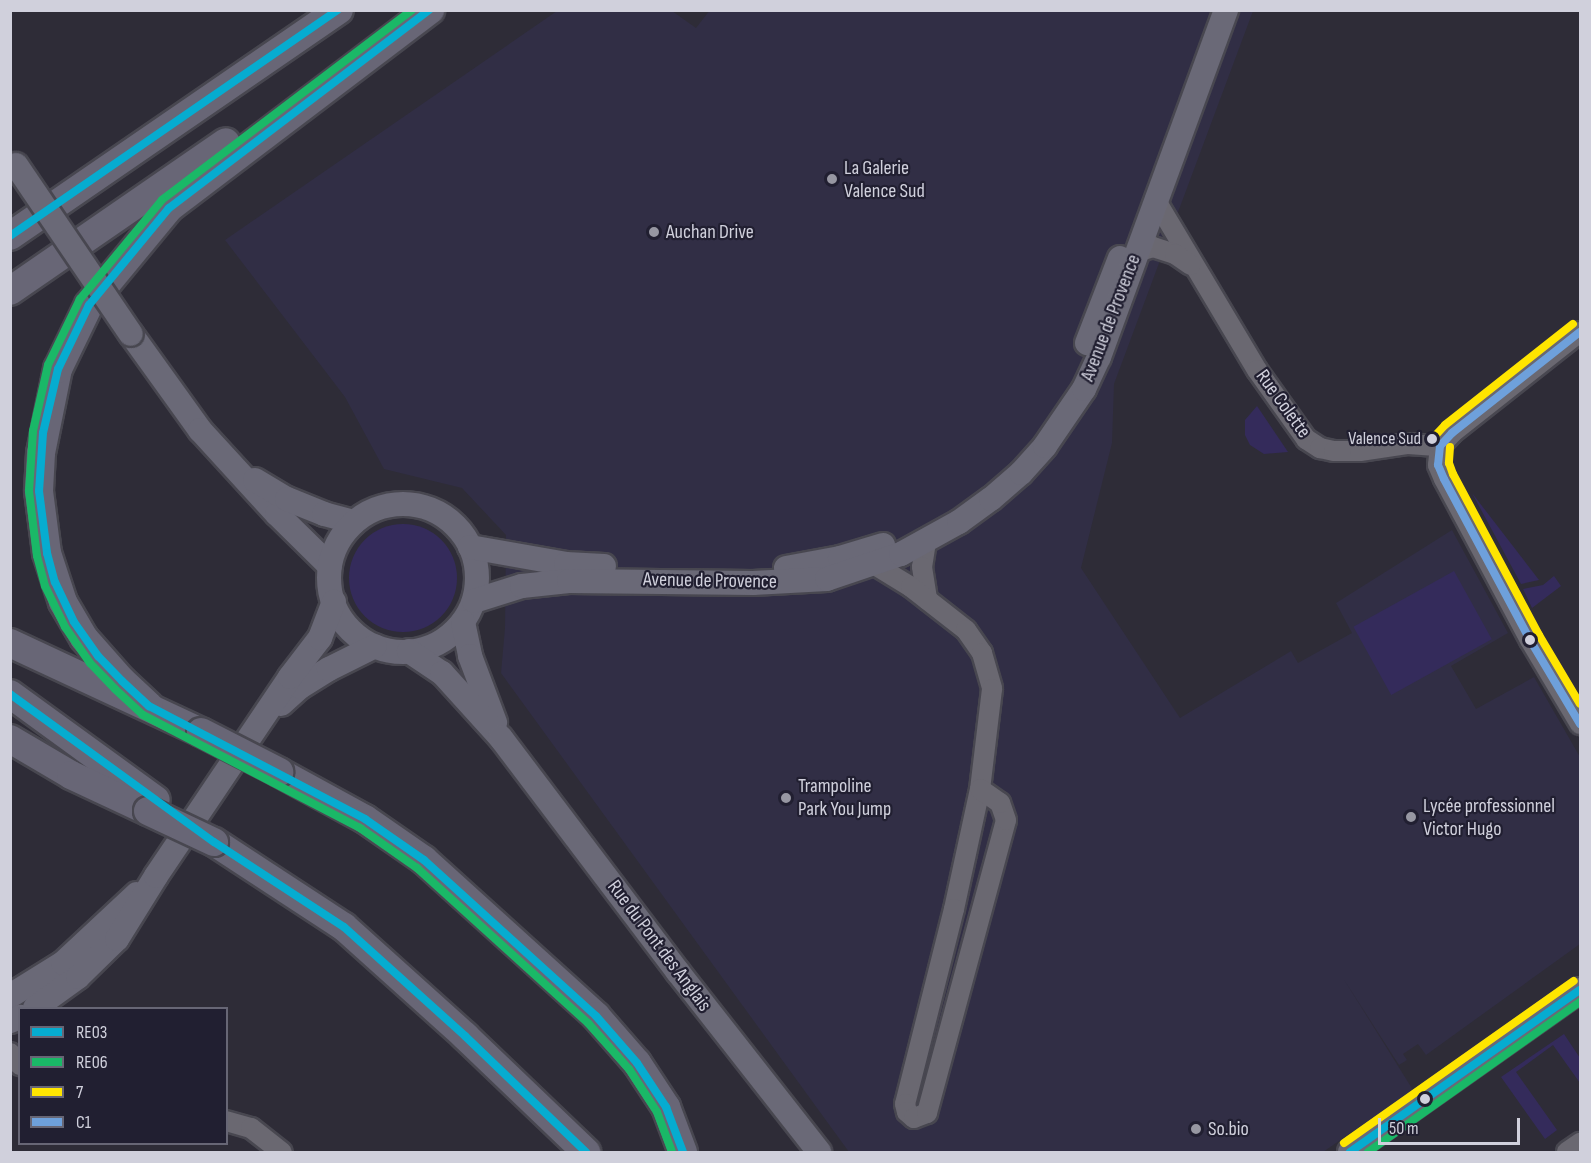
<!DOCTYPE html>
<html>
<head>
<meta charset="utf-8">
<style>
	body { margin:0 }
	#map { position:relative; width:1591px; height:1163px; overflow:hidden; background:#2e2c37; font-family:"Sofia Sans Condensed",sans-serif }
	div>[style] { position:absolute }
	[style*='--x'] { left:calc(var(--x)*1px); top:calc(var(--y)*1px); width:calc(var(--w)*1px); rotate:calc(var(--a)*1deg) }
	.built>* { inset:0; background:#312e45 }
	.green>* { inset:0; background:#342b5b; transform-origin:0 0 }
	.round { border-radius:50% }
	.roads { filter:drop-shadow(2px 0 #484750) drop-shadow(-2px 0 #484750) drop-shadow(0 2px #484750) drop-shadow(0 -2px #484750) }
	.minor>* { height:20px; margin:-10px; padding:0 10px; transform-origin:10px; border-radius:10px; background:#6a6871 }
	.major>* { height:24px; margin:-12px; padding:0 12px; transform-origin:12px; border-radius:12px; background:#6a6977 }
	.major>.ring { margin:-12px; padding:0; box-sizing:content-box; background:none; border:24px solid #6a6977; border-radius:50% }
	.highway>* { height:28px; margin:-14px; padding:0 14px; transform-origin:14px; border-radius:14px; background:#686676 }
	.bridges { filter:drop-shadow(2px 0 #484750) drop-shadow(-2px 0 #484750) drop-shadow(0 2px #484750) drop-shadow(0 -2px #484750) }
	.major-bridge>* { height:24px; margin:-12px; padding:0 12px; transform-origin:12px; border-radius:12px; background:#6a6977 }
	.highway-bridge>* { height:28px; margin:-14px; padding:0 14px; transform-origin:14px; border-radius:14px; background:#686676 }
	.bus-1>* { height:8px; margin:-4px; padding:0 4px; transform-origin:4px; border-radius:4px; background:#06acd0 }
	.bus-2>* { height:8px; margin:-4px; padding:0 4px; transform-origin:4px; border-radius:4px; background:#1ab867 }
	.bus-3>* { height:8px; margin:-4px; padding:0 4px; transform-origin:4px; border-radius:4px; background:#ffe500 }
	.bus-4>* { height:8px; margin:-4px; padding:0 4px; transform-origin:4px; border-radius:4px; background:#6ea0db }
	.dots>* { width:16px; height:16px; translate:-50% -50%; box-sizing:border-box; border:3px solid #211f31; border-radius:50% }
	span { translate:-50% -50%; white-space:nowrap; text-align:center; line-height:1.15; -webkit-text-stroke:4.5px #211f31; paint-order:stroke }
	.bus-label { font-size:18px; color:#d0d0dc }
	.right { translate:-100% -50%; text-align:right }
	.poi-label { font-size:20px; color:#d0d0dc }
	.left { translate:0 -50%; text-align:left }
	.street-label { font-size:20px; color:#d0d0dc }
	.frame { position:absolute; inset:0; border:12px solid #d0d0dc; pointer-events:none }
	.legend { position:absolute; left:18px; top:1007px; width:210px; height:138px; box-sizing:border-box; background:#211f31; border:2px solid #676675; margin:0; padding:8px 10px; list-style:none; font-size:18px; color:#d0d0dc }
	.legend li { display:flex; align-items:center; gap:12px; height:30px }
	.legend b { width:30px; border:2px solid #676675 }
	.scale { position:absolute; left:1378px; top:1118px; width:142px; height:27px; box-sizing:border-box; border:3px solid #d0d0dc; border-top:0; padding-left:8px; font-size:18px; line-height:21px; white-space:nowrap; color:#d0d0dc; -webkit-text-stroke:4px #211f31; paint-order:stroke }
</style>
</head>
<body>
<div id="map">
	<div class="built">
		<div style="clip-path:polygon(710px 10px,1253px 11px,1114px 384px,1112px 443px,1081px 568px,1180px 718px,1291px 651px,1298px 663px,1352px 633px,1336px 603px,1452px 530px,1508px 633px,1451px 666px,1476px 709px,1534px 677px,1580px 757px,1580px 944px,1426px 1055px,1418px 1044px,1403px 1054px,1407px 1060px,1399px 1065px,1343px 978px,1413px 1090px,1323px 1152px,849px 1152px,501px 673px,505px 628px,506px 535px,462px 488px,384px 469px,345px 397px,225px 240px,557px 11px,672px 11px,696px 28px)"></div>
	</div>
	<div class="green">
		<div style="clip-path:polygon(1257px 406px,1288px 452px,1264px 454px,1250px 445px,1245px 435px,1245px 420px)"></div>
		<div style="clip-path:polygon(1472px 493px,1539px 580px,1521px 584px)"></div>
		<div class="round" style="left:349px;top:524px;width:108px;height:108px"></div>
		<div style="left:1454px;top:571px;width:78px;height:115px;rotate:61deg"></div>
		<div style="clip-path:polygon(1554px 576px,1561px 586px,1532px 608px,1523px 589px,1543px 585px)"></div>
		<div style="clip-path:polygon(1564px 1034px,1580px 1058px,1580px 1083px,1553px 1045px,1516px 1072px,1557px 1130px,1545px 1139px,1501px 1077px)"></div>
	</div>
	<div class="roads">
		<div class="minor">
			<div style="--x:1155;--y:199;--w:199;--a:59.2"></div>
			<div style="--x:1257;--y:370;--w:85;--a:54.6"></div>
			<div style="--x:1306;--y:439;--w:17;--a:33"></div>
			<div style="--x:1320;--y:448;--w:14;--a:12"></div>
			<div style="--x:1334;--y:451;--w:26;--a:0"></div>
			<div style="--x:1360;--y:451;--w:49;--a:-8.3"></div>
			<div style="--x:1408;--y:444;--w:32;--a:4"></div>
			<div style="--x:1137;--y:252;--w:17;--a:-17"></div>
			<div style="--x:1153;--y:247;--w:23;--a:18"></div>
			<div style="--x:1175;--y:254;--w:19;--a:35"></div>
			<div style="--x:1440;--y:446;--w:19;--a:96"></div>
			<div style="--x:1438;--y:465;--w:15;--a:67"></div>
			<div style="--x:1444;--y:479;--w:183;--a:61.9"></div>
			<div style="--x:1530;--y:640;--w:98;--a:59.2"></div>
			<div style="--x:1440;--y:446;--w:18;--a:-47"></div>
			<div style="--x:1452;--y:433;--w:163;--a:-38.3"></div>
			<div style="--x:926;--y:542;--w:25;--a:99"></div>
			<div style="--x:922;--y:567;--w:33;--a:81"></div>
			<div style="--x:875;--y:565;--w:42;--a:31.4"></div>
			<div style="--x:911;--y:587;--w:70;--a:38"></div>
			<div style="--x:966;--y:630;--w:28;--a:55"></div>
			<div style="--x:982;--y:653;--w:37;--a:74"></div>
			<div style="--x:992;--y:689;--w:101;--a:96.8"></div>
			<div style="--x:980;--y:789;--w:123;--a:102.2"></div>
			<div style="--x:954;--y:909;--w:201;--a:104.1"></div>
			<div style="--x:905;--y:1104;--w:8;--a:76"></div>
			<div style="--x:907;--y:1112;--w:9;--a:41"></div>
			<div style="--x:914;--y:1118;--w:14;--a:-21"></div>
			<div style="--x:927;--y:1113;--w:303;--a:-74.9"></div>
			<div style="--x:1006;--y:820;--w:18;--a:-109"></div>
			<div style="--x:1000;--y:803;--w:24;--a:-145"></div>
			<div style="--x:10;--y:1053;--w:16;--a:50"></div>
			<div style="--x:226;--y:1121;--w:26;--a:16"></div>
			<div style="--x:251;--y:1128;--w:39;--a:38"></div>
			<div style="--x:1567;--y:1152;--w:16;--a:-35"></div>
		</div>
		<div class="major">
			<div style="--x:131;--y:334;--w:118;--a:54.3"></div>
			<div style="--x:200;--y:430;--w:114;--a:47.5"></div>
			<div style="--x:277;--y:514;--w:74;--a:44.5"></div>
			<div style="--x:1087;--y:343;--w:91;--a:-68.8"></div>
			<div style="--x:255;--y:480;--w:37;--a:31"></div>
			<div style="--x:287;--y:499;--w:40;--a:22"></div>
			<div style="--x:324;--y:514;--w:31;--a:15"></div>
			<div class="ring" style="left:329px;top:504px;width:124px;height:124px"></div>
			<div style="--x:470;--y:547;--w:97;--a:10"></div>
			<div style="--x:566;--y:564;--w:38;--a:3"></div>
			<div style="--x:786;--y:568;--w:55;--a:-10.5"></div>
			<div style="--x:840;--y:558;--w:45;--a:-16.8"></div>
			<div style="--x:474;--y:601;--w:50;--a:-17.4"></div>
			<div style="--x:522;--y:586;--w:47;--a:-6.1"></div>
			<div style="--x:569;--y:581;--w:184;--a:0.6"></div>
			<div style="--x:753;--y:583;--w:74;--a:-3.1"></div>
			<div style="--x:827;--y:579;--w:78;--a:-18.7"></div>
			<div style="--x:901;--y:554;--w:66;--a:-28.9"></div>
			<div style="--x:959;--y:522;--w:39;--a:-36"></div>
			<div style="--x:991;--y:499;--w:40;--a:-41"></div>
			<div style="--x:1021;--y:473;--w:36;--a:-48"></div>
			<div style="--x:1045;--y:446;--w:69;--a:-55.6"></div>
			<div style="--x:1084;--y:389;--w:35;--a:-65"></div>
			<div style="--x:1099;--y:357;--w:370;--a:-69.9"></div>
			<div style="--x:463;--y:622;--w:35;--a:78"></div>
			<div style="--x:470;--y:656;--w:71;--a:69.3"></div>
			<div style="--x:409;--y:651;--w:40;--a:34"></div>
			<div style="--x:442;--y:673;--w:88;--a:47.8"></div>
			<div style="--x:501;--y:738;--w:293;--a:52.9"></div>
			<div style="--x:678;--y:972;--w:229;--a:51.9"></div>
			<div style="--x:281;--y:704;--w:25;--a:-42"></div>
			<div style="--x:300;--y:687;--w:34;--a:-32"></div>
			<div style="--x:329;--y:669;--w:51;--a:-26.6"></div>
			<div style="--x:10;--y:996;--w:62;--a:-31.9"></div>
			<div style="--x:63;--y:963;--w:101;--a:-43"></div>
			<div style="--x:35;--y:1008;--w:53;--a:-35.8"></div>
			<div style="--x:78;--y:977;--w:54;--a:-44.3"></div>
			<div style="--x:117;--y:939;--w:74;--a:-58.2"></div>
			<div style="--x:156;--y:876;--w:240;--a:-56"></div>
			<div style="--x:290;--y:677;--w:49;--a:-52.4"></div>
			<div style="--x:320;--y:638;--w:39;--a:-69"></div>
			<div style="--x:10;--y:1021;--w:11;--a:-22"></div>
			<div style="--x:1350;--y:1152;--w:281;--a:-35.2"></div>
		</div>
		<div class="highway">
			<div style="--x:10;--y:236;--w:399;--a:-34.5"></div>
			<div style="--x:10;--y:291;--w:262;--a:-34.6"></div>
			<div style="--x:10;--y:643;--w:211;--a:25"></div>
			<div style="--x:10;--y:694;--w:180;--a:36"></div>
			<div style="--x:149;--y:706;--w:37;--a:-137"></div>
			<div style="--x:122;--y:681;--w:57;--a:-131.5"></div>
			<div style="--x:84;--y:638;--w:42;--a:-120.3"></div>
			<div style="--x:63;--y:602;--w:52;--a:-108.1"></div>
			<div style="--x:47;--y:553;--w:63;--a:-97.4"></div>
			<div style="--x:39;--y:491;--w:38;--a:-87"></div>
			<div style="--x:41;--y:453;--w:86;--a:-78.6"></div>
			<div style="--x:58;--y:369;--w:71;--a:-64.2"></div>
			<div style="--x:89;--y:305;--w:126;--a:-50.5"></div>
			<div style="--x:169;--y:208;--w:328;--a:-37.2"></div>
			<div style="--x:10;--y:739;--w:71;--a:30.5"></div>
			<div style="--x:71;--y:775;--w:85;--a:25.1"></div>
			<div style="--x:279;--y:772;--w:98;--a:28.7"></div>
			<div style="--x:365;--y:819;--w:72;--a:34.8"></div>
			<div style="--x:424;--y:860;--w:232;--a:42.2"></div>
			<div style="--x:596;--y:1016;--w:62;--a:48.9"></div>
			<div style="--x:637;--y:1063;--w:53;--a:56.6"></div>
			<div style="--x:666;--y:1107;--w:48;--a:69.3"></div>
			<div style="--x:214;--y:842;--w:155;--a:33.2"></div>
			<div style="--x:344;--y:927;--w:163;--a:42"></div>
			<div style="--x:465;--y:1036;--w:168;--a:43.8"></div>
		</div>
	</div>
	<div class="bridges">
		<div class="major-bridge">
			<div style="--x:16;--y:165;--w:204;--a:55.8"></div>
		</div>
		<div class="highway-bridge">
			<div style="--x:201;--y:732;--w:88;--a:27.1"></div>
			<div style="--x:148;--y:811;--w:73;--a:25.2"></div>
		</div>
	</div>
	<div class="bus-1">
		<div style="--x:429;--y:10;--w:327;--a:142.7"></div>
		<div style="--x:169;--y:208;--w:126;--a:129.5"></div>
		<div style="--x:89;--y:305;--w:71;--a:115.8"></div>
		<div style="--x:58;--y:369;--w:66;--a:103.2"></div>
		<div style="--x:43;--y:433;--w:58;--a:93.9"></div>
		<div style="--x:39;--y:491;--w:63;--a:82.6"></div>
		<div style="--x:47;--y:553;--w:30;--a:75"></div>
		<div style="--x:55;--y:582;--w:44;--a:64.6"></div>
		<div style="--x:74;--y:622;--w:42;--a:54.8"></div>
		<div style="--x:98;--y:656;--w:35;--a:46"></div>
		<div style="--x:122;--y:681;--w:37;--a:43"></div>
		<div style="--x:149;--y:706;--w:244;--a:27.6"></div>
		<div style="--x:365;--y:819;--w:72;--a:34.8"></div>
		<div style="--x:424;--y:860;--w:232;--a:42.2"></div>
		<div style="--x:596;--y:1016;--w:62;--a:48.9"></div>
		<div style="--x:637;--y:1063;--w:53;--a:56.6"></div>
		<div style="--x:666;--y:1107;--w:48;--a:69.3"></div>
		<div style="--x:10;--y:236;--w:398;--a:-34.6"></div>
		<div style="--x:10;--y:694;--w:252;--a:36"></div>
		<div style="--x:214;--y:842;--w:155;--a:33.2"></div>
		<div style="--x:344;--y:927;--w:163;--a:42"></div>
		<div style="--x:465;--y:1036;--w:168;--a:43.8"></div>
		<div style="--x:1350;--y:1152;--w:281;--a:-35.2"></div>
	</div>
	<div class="bus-2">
		<div style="--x:412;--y:10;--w:314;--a:142.8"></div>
		<div style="--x:162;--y:200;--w:129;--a:129.6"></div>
		<div style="--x:80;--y:299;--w:73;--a:115.9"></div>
		<div style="--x:48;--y:365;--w:68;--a:102.8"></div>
		<div style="--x:33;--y:431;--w:60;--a:93.8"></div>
		<div style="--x:29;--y:491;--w:65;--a:83"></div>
		<div style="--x:37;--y:556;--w:31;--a:75"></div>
		<div style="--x:45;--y:586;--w:46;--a:64"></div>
		<div style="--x:65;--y:627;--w:44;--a:55.2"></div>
		<div style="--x:90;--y:663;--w:36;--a:46"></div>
		<div style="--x:115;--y:689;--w:38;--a:43"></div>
		<div style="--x:143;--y:715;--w:245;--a:27.5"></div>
		<div style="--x:360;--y:828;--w:70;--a:35.1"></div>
		<div style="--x:417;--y:868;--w:231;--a:42.2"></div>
		<div style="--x:588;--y:1023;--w:62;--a:48.3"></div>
		<div style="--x:629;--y:1069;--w:51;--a:56.9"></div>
		<div style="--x:657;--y:1112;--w:43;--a:69.4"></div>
		<div style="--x:1368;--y:1152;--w:260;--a:-35.3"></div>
	</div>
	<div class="bus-3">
		<div style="--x:1432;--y:439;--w:19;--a:-47"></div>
		<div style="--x:1445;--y:425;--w:163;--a:-38.3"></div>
		<div style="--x:1450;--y:447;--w:16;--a:94"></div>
		<div style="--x:1449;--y:463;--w:12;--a:70"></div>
		<div style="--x:1453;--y:474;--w:183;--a:61.9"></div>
		<div style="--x:1539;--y:635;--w:80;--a:59.3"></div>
		<div style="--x:1344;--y:1143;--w:281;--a:-35.2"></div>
	</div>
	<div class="bus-4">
		<div style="--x:1440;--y:446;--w:19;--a:96"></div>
		<div style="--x:1438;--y:465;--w:15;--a:67"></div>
		<div style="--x:1444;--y:479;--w:183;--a:61.9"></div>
		<div style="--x:1530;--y:640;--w:98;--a:59.2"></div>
		<div style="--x:1440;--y:446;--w:18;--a:-47"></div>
		<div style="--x:1452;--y:433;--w:163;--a:-38.3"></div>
	</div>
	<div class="dots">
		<div style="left:832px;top:179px;background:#9797a2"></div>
		<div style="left:654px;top:232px;background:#9797a2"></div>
		<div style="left:1432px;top:439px;background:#d0d0dc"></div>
		<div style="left:1530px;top:640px;background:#d0d0dc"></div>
		<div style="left:786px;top:798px;background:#9797a2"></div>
		<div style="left:1411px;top:817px;background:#9797a2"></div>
		<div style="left:1425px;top:1099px;background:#d0d0dc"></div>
		<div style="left:1196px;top:1129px;background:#9797a2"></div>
	</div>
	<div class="bus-label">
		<span class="right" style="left:1421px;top:439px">Valence Sud</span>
	</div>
	<div class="poi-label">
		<span class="left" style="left:844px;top:180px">La Galerie<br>Valence Sud</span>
		<span class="left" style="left:666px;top:232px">Auchan Drive</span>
		<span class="left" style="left:798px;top:798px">Trampoline<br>Park You Jump</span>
		<span class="left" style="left:1423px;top:818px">Lycée professionnel<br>Victor Hugo</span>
		<span class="left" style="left:1208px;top:1129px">So.bio</span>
	</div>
	<div class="street-label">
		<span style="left:1111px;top:318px;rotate:-69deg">Avenue de Provence</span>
		<span style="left:1283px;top:404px;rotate:54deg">Rue Colette</span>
		<span style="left:710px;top:581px;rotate:1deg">Avenue de Provence</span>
		<span style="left:659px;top:946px;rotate:53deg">Rue du Pont des Anglais</span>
	</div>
	<div class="frame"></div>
	<ul class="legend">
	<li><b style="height:8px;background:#06acd0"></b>RE03</li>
	<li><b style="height:8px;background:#1ab867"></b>RE06</li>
	<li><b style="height:8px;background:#ffe500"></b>7</li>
	<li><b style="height:8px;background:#6ea0db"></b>C1</li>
	</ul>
	<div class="scale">50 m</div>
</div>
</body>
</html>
